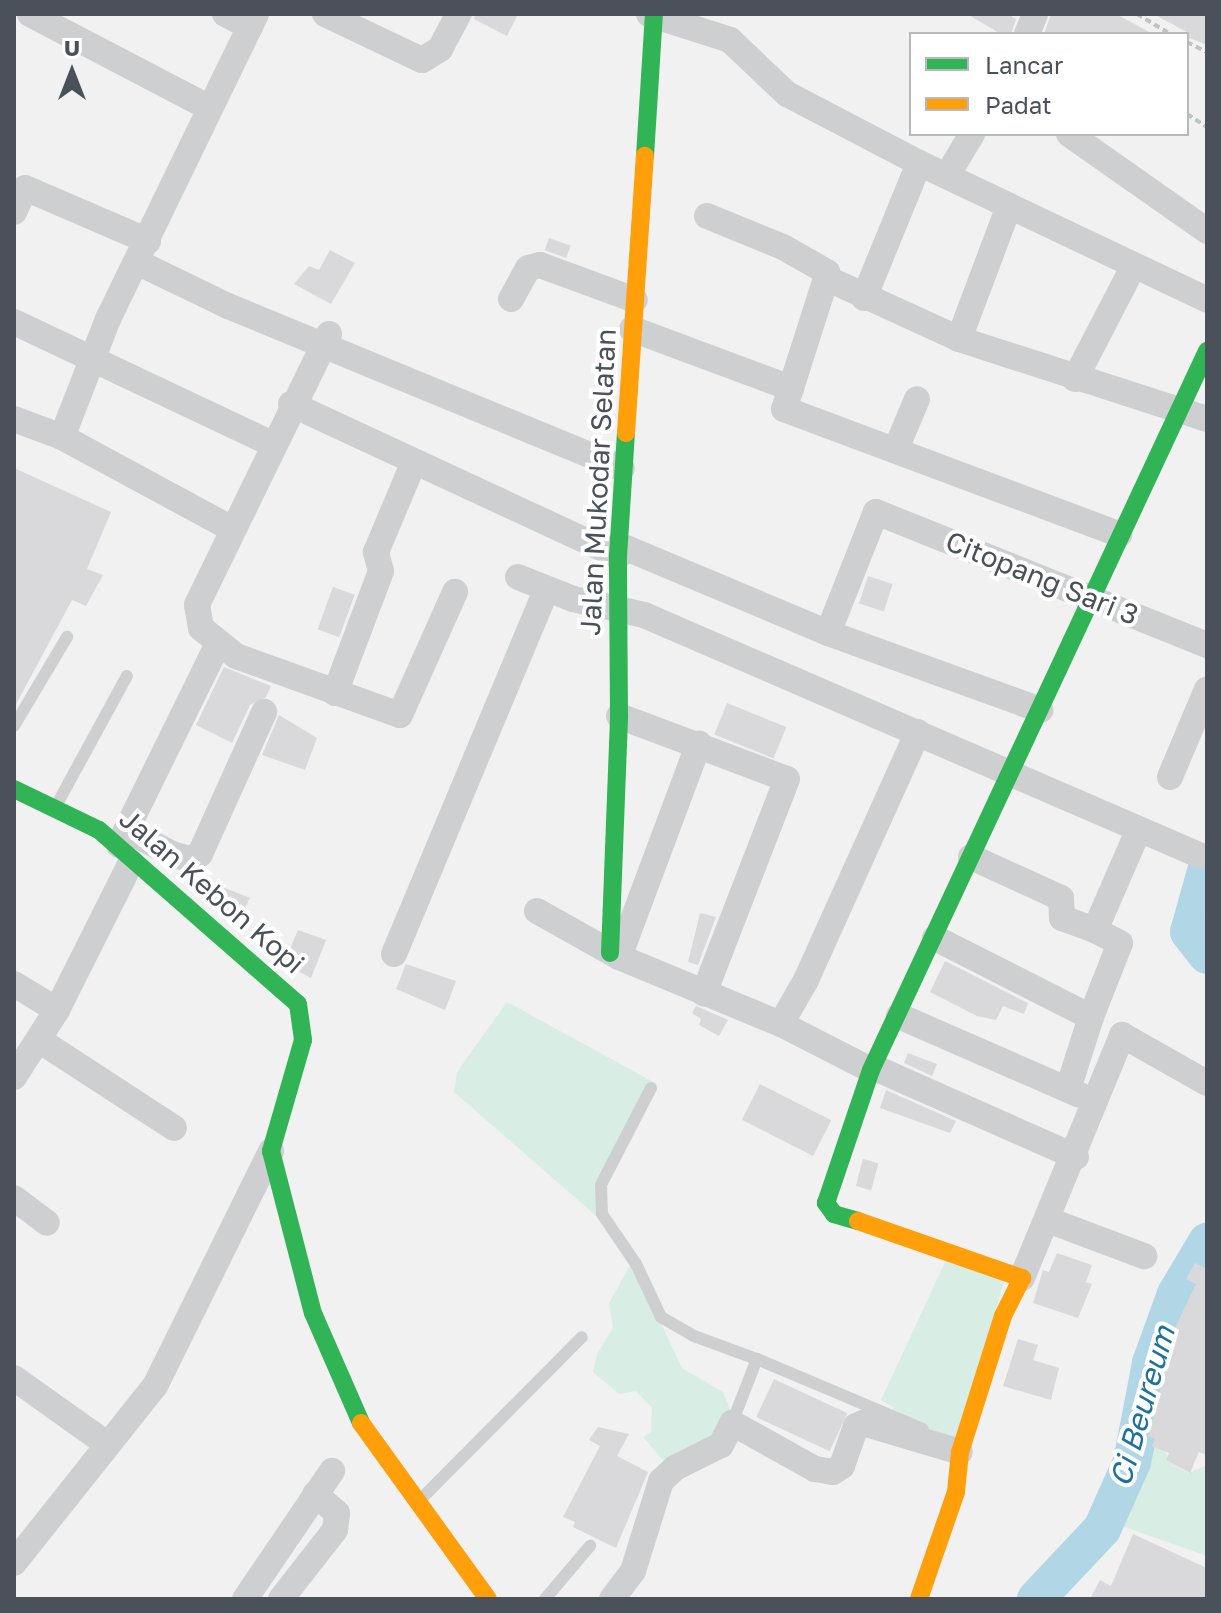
<!DOCTYPE html>
<html>
<head>
<meta charset="utf-8">
<style>
	body { margin:0 }
	#map { position:relative; width:1221px; height:1613px; overflow:hidden; background:#f1f1f1; font-family:"Golos Text",sans-serif }
	div>[style] { position:absolute }
	[style*='--x'] { left:calc(var(--x)*1px); top:calc(var(--y)*1px); width:calc(var(--w)*1px); rotate:calc(var(--a)*1deg) }
	.green>* { inset:0; background:#d8ede3 }
	.river>* { height:38px; margin:-19px; padding:0 19px; transform-origin:19px; border-radius:19px; background:#b1d6e6 }
	.building>* { inset:0; background:#d9d9db; transform-origin:0 0 }
	.path>* { height:4px; margin-top:-2px; transform-origin:0; background:repeating-linear-gradient(90deg,#bbc5c2 0 6px,transparent 0 10px) }
	.lane>* { height:12px; margin:-6px; padding:0 6px; transform-origin:6px; border-radius:6px; background:#cdcfd1 }
	.street>* { height:26px; margin:-13px; padding:0 13px; transform-origin:13px; border-radius:13px; background:#cdcfd1 }
	.fast>* { height:18px; margin:-9px; padding:0 9px; transform-origin:9px; border-radius:9px; background:#30b455 }
	.slow>* { height:18px; margin:-9px; padding:0 9px; transform-origin:9px; border-radius:9px; background:#ff9f0a }
	span { translate:-50% -50%; white-space:nowrap; text-align:center; line-height:1.15; -webkit-text-stroke:8px #fff; paint-order:stroke }
	.street-label { font-size:28px; color:#4a515b }
	.water-label { font-size:30px; color:#1d729b; font-style:italic }
	.frame { position:absolute; inset:0; border:16px solid #4a515b; pointer-events:none }
	.legend { position:absolute; left:909px; top:32px; width:280px; height:104px; box-sizing:border-box; background:#fff; border:2px solid #b7b9bd; margin:0; padding:10px 14px; list-style:none; font-size:24px; color:#4a515b }
	.legend li { display:flex; align-items:center; gap:16px; height:40px }
	.legend b { width:40px; border:2px solid #b7b9bd }
	.north { position:absolute; left:32px; top:32px; width:80px; height:80px; -webkit-text-stroke:6px #fff; paint-order:stroke; rotate:0deg; font-size:22px; font-weight:700; line-height:32px; text-align:center; color:#4a515b }
	.north::after { content:''; display:block; margin:auto; width:28px; height:36px; background:#4a515b; clip-path:polygon(50% 0,100% 100%,50% 72%,0 100%) }
</style>
</head>
<body>
<div id="map">
	<div class="green">
		<div style="clip-path:polygon(507px 1002px,657px 1084px,606px 1185px,602px 1221px,454px 1092px,457px 1072px)"></div>
		<div style="clip-path:polygon(947px 1258px,1005px 1279px,955px 1447px,890px 1423px,893px 1407px,881px 1400px)"></div>
		<div style="clip-path:polygon(632px 1262px,682px 1368px,723px 1392px,733px 1416px,675px 1474px,643px 1437px,651px 1432px,652px 1408px,636px 1391px,619px 1394px,593px 1372px,597px 1354px,613px 1328px,609px 1303px)"></div>
		<div style="clip-path:polygon(1170px 1353px,1162px 1441px,1169px 1462px,1188px 1473px,1207px 1465px,1207px 1556px,1111px 1522px,1147px 1384px)"></div>
	</div>
	<div class="river">
		<div style="--x:1207;--y:868;--w:66;--a:105.7"></div>
		<div style="--x:1189;--y:932;--w:29;--a:52"></div>
		<div style="--x:1036;--y:1599;--w:96;--a:-46.7"></div>
		<div style="--x:1102;--y:1529;--w:73;--a:-65.9"></div>
		<div style="--x:1132;--y:1462;--w:101;--a:-79.1"></div>
		<div style="--x:1151;--y:1363;--w:73;--a:-70.1"></div>
		<div style="--x:1176;--y:1294;--w:61;--a:-59.2"></div>
	</div>
	<div class="building">
		<div style="clip-path:polygon(475px 14px,518px 14px,507px 36px,474px 19px)"></div>
		<div style="clip-path:polygon(967px 14px,1008px 14px,1016px 19px,1011px 34px,1001px 34px)"></div>
		<div style="clip-path:polygon(1051px 14px,1116px 14px,1153px 34px,1044px 34px)"></div>
		<div style="clip-path:polygon(1153px 14px,1207px 14px,1207px 45px,1187px 37px,1189px 33px)"></div>
		<div style="left:549px;top:238px;width:23px;height:13px;rotate:20deg"></div>
		<div style="clip-path:polygon(330px 250px,355px 263px,331px 304px,294px 284px,309px 266px,319px 270px)"></div>
		<div style="clip-path:polygon(14px 468px,111px 512px,87px 569px,103px 575px,86px 606px,72px 600px,14px 708px)"></div>
		<div style="left:868px;top:576px;width:26px;height:29px;rotate:18deg"></div>
		<div style="left:333px;top:587px;width:23px;height:45px;rotate:20deg"></div>
		<div style="clip-path:polygon(224px 667px,271px 686px,266px 697px,250px 705px,232px 743px,196px 725px)"></div>
		<div style="left:727px;top:703px;width:64px;height:34px;rotate:22deg"></div>
		<div style="clip-path:polygon(279px 715px,317px 738px,305px 770px,262px 755px)"></div>
		<div style="clip-path:polygon(220px 886px,250px 898px,237px 923px,213px 901px)"></div>
		<div style="clip-path:polygon(700px 913px,716px 917px,698px 965px,688px 962px)"></div>
		<div style="clip-path:polygon(298px 930px,326px 940px,311px 978px,284px 963px)"></div>
		<div style="clip-path:polygon(945px 961px,1028px 1003px,1024px 1014px,1003px 1006px,996px 1020px,977px 1016px,930px 992px)"></div>
		<div style="clip-path:polygon(406px 964px,456px 981px,445px 1010px,396px 989px)"></div>
		<div style="clip-path:polygon(696px 1006px,728px 1020px,719px 1036px,699px 1025px,701px 1019px,692px 1013px)"></div>
		<div style="clip-path:polygon(908px 1053px,937px 1064px,932px 1076px,904px 1063px)"></div>
		<div style="left:760px;top:1084px;width:80px;height:40px;rotate:27deg"></div>
		<div style="clip-path:polygon(886px 1090px,956px 1121px,950px 1133px,880px 1108px)"></div>
		<div style="left:863px;top:1159px;width:16px;height:28px;rotate:15deg"></div>
		<div style="clip-path:polygon(1057px 1253px,1092px 1265px,1086px 1282px,1092px 1284px,1078px 1318px,1033px 1303px,1043px 1270px,1049px 1272px)"></div>
		<div style="clip-path:polygon(1195px 1263px,1205px 1268px,1207px 1264px,1207px 1455px,1199px 1452px,1190px 1473px,1166px 1460px,1169px 1453px,1152px 1446px,1155px 1439px,1148px 1436px,1161px 1387px,1150px 1381px,1196px 1284px,1186px 1279px)"></div>
		<div style="clip-path:polygon(1018px 1339px,1038px 1345px,1033px 1360px,1059px 1368px,1051px 1400px,1003px 1386px)"></div>
		<div style="left:774px;top:1379px;width:81px;height:42px;rotate:25deg"></div>
		<div style="clip-path:polygon(598px 1427px,629px 1434px,617px 1456px,648px 1472px,616px 1548px,573px 1527px,575px 1522px,563px 1517px,600px 1446px,589px 1440px)"></div>
		<div style="clip-path:polygon(1133px 1534px,1207px 1568px,1207px 1599px,1090px 1599px,1100px 1580px,1111px 1586px)"></div>
	</div>
	<div class="path">
		<div style="--x:1137;--y:14;--w:39;--a:31"></div>
		<div style="--x:1187;--y:42;--w:22;--a:27"></div>
		<div style="--x:1187;--y:114;--w:24;--a:33"></div>
	</div>
	<div class="lane">
		<div style="--x:14;--y:726;--w:104;--a:-59.2"></div>
		<div style="--x:56;--y:806;--w:148;--a:-61.4"></div>
		<div style="--x:651;--y:1088;--w:109;--a:117.3"></div>
		<div style="--x:601;--y:1185;--w:29;--a:88"></div>
		<div style="--x:602;--y:1214;--w:60;--a:55.8"></div>
		<div style="--x:636;--y:1264;--w:59;--a:64.7"></div>
		<div style="--x:661;--y:1317;--w:38;--a:30"></div>
		<div style="--x:694;--y:1336;--w:67;--a:20.1"></div>
		<div style="--x:732;--y:1423;--w:69;--a:-68.7"></div>
		<div style="--x:757;--y:1359;--w:180;--a:22.9"></div>
		<div style="--x:421;--y:1499;--w:228;--a:-45.2"></div>
		<div style="--x:545;--y:1599;--w:70;--a:-49.7"></div>
	</div>
	<div class="street">
		<div style="--x:30;--y:14;--w:201;--a:27.6"></div>
		<div style="--x:225;--y:14;--w:28;--a:27"></div>
		<div style="--x:325;--y:14;--w:107;--a:25.4"></div>
		<div style="--x:422;--y:60;--w:21;--a:-31"></div>
		<div style="--x:440;--y:49;--w:40;--a:-62"></div>
		<div style="--x:649;--y:14;--w:85;--a:17.8"></div>
		<div style="--x:730;--y:40;--w:79;--a:43.5"></div>
		<div style="--x:787;--y:94;--w:149;--a:27.6"></div>
		<div style="--x:919;--y:163;--w:319;--a:25.4"></div>
		<div style="--x:1027;--y:34;--w:22;--a:-68"></div>
		<div style="--x:1069;--y:134;--w:169;--a:35.1"></div>
		<div style="--x:948;--y:174;--w:47;--a:-59"></div>
		<div style="--x:14;--y:212;--w:26;--a:-65"></div>
		<div style="--x:25;--y:188;--w:134;--a:23.3"></div>
		<div style="--x:707;--y:216;--w:82;--a:22.2"></div>
		<div style="--x:783;--y:247;--w:51;--a:29.6"></div>
		<div style="--x:827;--y:272;--w:6;--a:99"></div>
		<div style="--x:826;--y:278;--w:146;--a:24.6"></div>
		<div style="--x:959;--y:339;--w:261;--a:17.9"></div>
		<div style="--x:139;--y:263;--w:99;--a:25.8"></div>
		<div style="--x:228;--y:306;--w:426;--a:22.4"></div>
		<div style="--x:864;--y:298;--w:146;--a:-67.8"></div>
		<div style="--x:511;--y:299;--w:35;--a:-61"></div>
		<div style="--x:528;--y:268;--w:12;--a:-14"></div>
		<div style="--x:540;--y:265;--w:101;--a:20.2"></div>
		<div style="--x:14;--y:322;--w:285;--a:25.3"></div>
		<div style="--x:632;--y:329;--w:170;--a:20.4"></div>
		<div style="--x:791;--y:388;--w:22;--a:108"></div>
		<div style="--x:784;--y:409;--w:358;--a:20.5"></div>
		<div style="--x:329;--y:334;--w:301;--a:116"></div>
		<div style="--x:197;--y:605;--w:23;--a:80"></div>
		<div style="--x:201;--y:628;--w:45;--a:38.7"></div>
		<div style="--x:236;--y:656;--w:174;--a:19.8"></div>
		<div style="--x:400;--y:715;--w:135;--a:-65.9"></div>
		<div style="--x:959;--y:339;--w:142;--a:-69.4"></div>
		<div style="--x:1075;--y:379;--w:126;--a:-62.6"></div>
		<div style="--x:791;--y:388;--w:115;--a:-72.3"></div>
		<div style="--x:291;--y:404;--w:361;--a:24.9"></div>
		<div style="--x:14;--y:419;--w:51;--a:20.6"></div>
		<div style="--x:62;--y:437;--w:193;--a:28.4"></div>
		<div style="--x:62;--y:437;--w:127;--a:-68.7"></div>
		<div style="--x:108;--y:319;--w:339;--a:-64.1"></div>
		<div style="--x:896;--y:449;--w:54;--a:-67.2"></div>
		<div style="--x:619;--y:545;--w:227;--a:22.8"></div>
		<div style="--x:828;--y:633;--w:226;--a:19.9"></div>
		<div style="--x:518;--y:577;--w:59;--a:21.8"></div>
		<div style="--x:573;--y:599;--w:73;--a:12.7"></div>
		<div style="--x:644;--y:615;--w:605;--a:23.39"></div>
		<div style="--x:828;--y:633;--w:130;--a:-68.4"></div>
		<div style="--x:876;--y:512;--w:357;--a:21.9"></div>
		<div style="--x:335;--y:693;--w:130;--a:-69.3"></div>
		<div style="--x:381;--y:571;--w:20;--a:-105"></div>
		<div style="--x:376;--y:552;--w:95;--a:-67.2"></div>
		<div style="--x:619;--y:716;--w:179;--a:20.6"></div>
		<div style="--x:787;--y:779;--w:230;--a:111.2"></div>
		<div style="--x:1170;--y:777;--w:95;--a:-67.2"></div>
		<div style="--x:127;--y:830;--w:51;--a:28.1"></div>
		<div style="--x:172;--y:854;--w:18;--a:16"></div>
		<div style="--x:189;--y:859;--w:12;--a:-24"></div>
		<div style="--x:200;--y:854;--w:156;--a:-65.7"></div>
		<div style="--x:119;--y:845;--w:224;--a:-63.8"></div>
		<div style="--x:971;--y:857;--w:99;--a:24.5"></div>
		<div style="--x:1061;--y:898;--w:20;--a:87"></div>
		<div style="--x:1062;--y:918;--w:35;--a:20"></div>
		<div style="--x:1095;--y:930;--w:110;--a:-66.5"></div>
		<div style="--x:537;--y:911;--w:94;--a:29.3"></div>
		<div style="--x:619;--y:957;--w:175;--a:22.5"></div>
		<div style="--x:781;--y:1024;--w:101;--a:27.1"></div>
		<div style="--x:935;--y:938;--w:175;--a:26.9"></div>
		<div style="--x:1091;--y:1017;--w:76;--a:107.7"></div>
		<div style="--x:394;--y:954;--w:394;--a:-67.3"></div>
		<div style="--x:619;--y:957;--w:228;--a:-69.5"></div>
		<div style="--x:14;--y:984;--w:50;--a:31.2"></div>
		<div style="--x:899;--y:1016;--w:197;--a:23.6"></div>
		<div style="--x:1091;--y:1017;--w:79;--a:-68.6"></div>
		<div style="--x:1120;--y:943;--w:28;--a:-153"></div>
		<div style="--x:781;--y:1024;--w:51;--a:-60.4"></div>
		<div style="--x:806;--y:980;--w:272;--a:-65.7"></div>
		<div style="--x:39;--y:1040;--w:161;--a:33.1"></div>
		<div style="--x:873;--y:1067;--w:222;--a:23.9"></div>
		<div style="--x:14;--y:1077;--w:80;--a:-57.3"></div>
		<div style="--x:57;--y:1010;--w:165;--a:-63.4"></div>
		<div style="--x:14;--y:1198;--w:41;--a:37.1"></div>
		<div style="--x:1048;--y:1220;--w:103;--a:20.6"></div>
		<div style="--x:1022;--y:1278;--w:263;--a:-67.6"></div>
		<div style="--x:1122;--y:1035;--w:98;--a:29.5"></div>
		<div style="--x:14;--y:1378;--w:114;--a:35.4"></div>
		<div style="--x:14;--y:1563;--w:226;--a:-51.5"></div>
		<div style="--x:155;--y:1386;--w:262;--a:-63.7"></div>
		<div style="--x:245;--y:1599;--w:155;--a:-55.8"></div>
		<div style="--x:281;--y:1599;--w:88;--a:-52"></div>
		<div style="--x:335;--y:1530;--w:17;--a:-83"></div>
		<div style="--x:337;--y:1513;--w:29;--a:-139"></div>
		<div style="--x:612;--y:1599;--w:35;--a:-53"></div>
		<div style="--x:633;--y:1571;--w:94;--a:-72.7"></div>
		<div style="--x:661;--y:1481;--w:19;--a:-43"></div>
		<div style="--x:675;--y:1468;--w:51;--a:-26.6"></div>
		<div style="--x:721;--y:1445;--w:25;--a:-63"></div>
		<div style="--x:732;--y:1423;--w:95;--a:29"></div>
		<div style="--x:815;--y:1469;--w:18;--a:9"></div>
		<div style="--x:833;--y:1472;--w:11;--a:-34"></div>
		<div style="--x:842;--y:1466;--w:42;--a:-70.7"></div>
		<div style="--x:856;--y:1426;--w:8;--a:-23"></div>
		<div style="--x:863;--y:1423;--w:101;--a:16.6"></div>
	</div>
	<div class="fast">
		<div style="--x:645;--y:156;--w:142;--a:-86.4"></div>
		<div style="--x:14;--y:789;--w:94;--a:25.8"></div>
		<div style="--x:99;--y:830;--w:264;--a:41.2"></div>
		<div style="--x:298;--y:1004;--w:36;--a:82"></div>
		<div style="--x:303;--y:1040;--w:116;--a:106.1"></div>
		<div style="--x:271;--y:1151;--w:167;--a:75.5"></div>
		<div style="--x:313;--y:1313;--w:120;--a:66.4"></div>
		<div style="--x:610;--y:953;--w:237;--a:-87.8"></div>
		<div style="--x:619;--y:716;--w:160;--a:-90.4"></div>
		<div style="--x:618;--y:556;--w:123;--a:-86.3"></div>
		<div style="--x:858;--y:1221;--w:25;--a:-164"></div>
		<div style="--x:834;--y:1214;--w:14;--a:-126"></div>
		<div style="--x:826;--y:1203;--w:140;--a:-71.3"></div>
		<div style="--x:871;--y:1070;--w:794;--a:-64.95"></div>
	</div>
	<div class="slow">
		<div style="--x:626;--y:433;--w:278;--a:-86.1"></div>
		<div style="--x:858;--y:1221;--w:174;--a:19.2"></div>
		<div style="--x:1022;--y:1278;--w:42;--a:116.6"></div>
		<div style="--x:1003;--y:1316;--w:143;--a:107.5"></div>
		<div style="--x:960;--y:1452;--w:40;--a:95.7"></div>
		<div style="--x:956;--y:1492;--w:113;--a:109.1"></div>
		<div style="--x:361;--y:1423;--w:217;--a:54.2"></div>
	</div>
	<div class="street-label">
		<span style="left:598px;top:482px;rotate:-87deg">Jalan Mukodar Selatan</span>
		<span style="left:1042px;top:578px;rotate:22deg">Citopang Sari 3</span>
		<span style="left:212px;top:891px;rotate:41deg">Jalan Kebon Kopi</span>
	</div>
	<div class="water-label">
		<span style="left:1142px;top:1406px;rotate:-74deg">Ci Beureum</span>
	</div>
	<div class="frame"></div>
	<ul class="legend">
	<li><b style="height:10px;background:#30b455"></b>Lancar</li>
	<li><b style="height:10px;background:#ff9f0a"></b>Padat</li>
	</ul>
	<div class="north">U</div>
</div>
</body>
</html>
